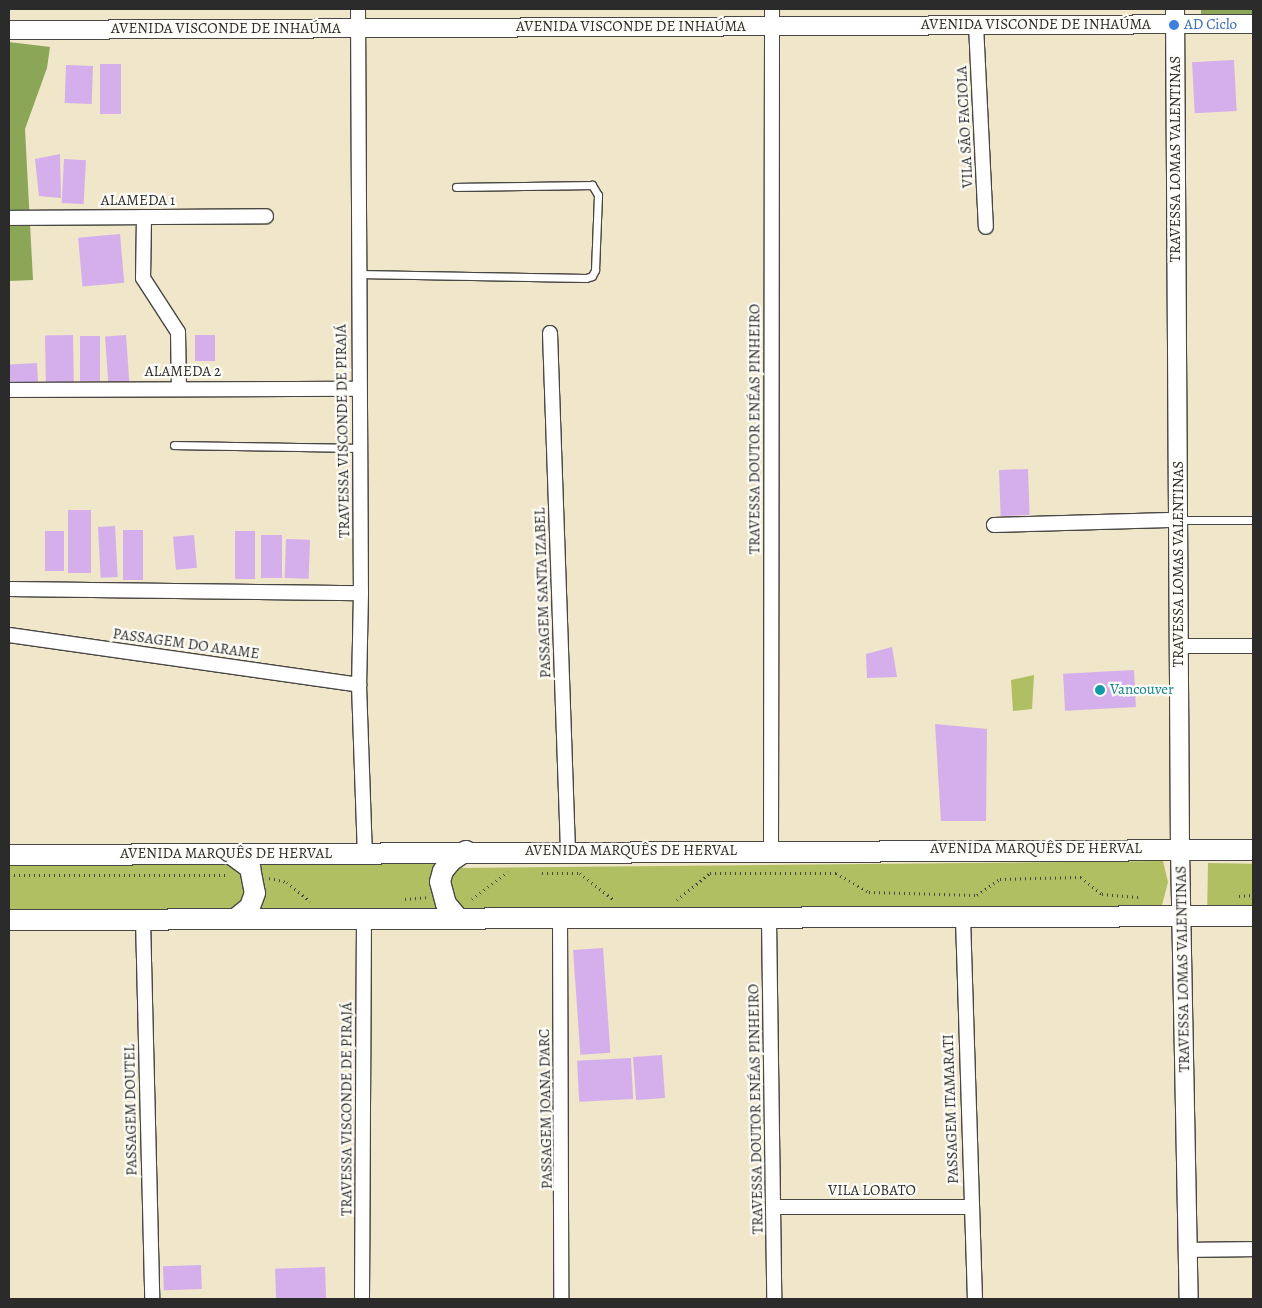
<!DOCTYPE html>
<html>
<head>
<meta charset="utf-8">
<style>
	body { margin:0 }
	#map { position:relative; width:1262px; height:1308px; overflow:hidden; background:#f0e6ca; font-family:Alegreya,serif }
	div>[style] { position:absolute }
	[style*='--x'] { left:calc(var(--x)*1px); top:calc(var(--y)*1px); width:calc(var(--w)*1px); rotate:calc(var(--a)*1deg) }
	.green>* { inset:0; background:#b0bf62; transform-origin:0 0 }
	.forest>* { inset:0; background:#8ca658; transform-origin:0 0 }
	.building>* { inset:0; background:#d4afeb; transform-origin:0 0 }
	.path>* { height:3px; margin-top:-1.5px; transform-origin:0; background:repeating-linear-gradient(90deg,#494743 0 1px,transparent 0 5px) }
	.roads { filter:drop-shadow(1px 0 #494743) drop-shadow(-1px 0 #494743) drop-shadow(0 1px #494743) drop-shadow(0 -1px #494743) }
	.service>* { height:7px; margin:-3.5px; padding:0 3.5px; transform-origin:3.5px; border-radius:3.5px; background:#fff }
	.minor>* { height:14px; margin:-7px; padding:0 7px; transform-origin:7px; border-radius:7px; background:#fff }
	.tertiary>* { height:18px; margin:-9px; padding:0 9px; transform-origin:9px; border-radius:9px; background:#fff }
	.secondary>* { height:20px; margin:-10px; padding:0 10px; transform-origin:10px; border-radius:10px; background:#fff }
	.dots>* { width:14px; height:14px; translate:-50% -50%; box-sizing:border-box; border:2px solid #fdfcf7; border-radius:50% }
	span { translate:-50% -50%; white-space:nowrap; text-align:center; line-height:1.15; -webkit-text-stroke:4.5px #fdfcf7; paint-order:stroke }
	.street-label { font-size:15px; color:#2b2b2b }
	.shop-label { font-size:15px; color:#366cbe }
	.left { translate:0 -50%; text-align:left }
	.culture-label { font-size:15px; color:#0d838f }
	.frame { position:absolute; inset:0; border:10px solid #2b2b2b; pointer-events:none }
</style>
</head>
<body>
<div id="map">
	<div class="green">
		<div style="clip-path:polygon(1034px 675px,1032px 709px,1013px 711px,1011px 680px)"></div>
		<div style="clip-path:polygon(234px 861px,249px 882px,241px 909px,9px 913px,9px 863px)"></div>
		<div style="clip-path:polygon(1163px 861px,1168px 882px,1161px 909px,467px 912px,455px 904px,447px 883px,457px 868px)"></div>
		<div style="left:256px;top:862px;width:188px;height:51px"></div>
		<div style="left:1208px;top:863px;width:45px;height:48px;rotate:1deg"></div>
	</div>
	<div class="forest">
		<div style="left:1201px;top:9px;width:52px;height:11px"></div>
		<div style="clip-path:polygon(9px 42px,50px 47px,47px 68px,25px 129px,33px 280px,9px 281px)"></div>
	</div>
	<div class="building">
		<div style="left:1234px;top:60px;width:51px;height:42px;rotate:87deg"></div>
		<div style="left:100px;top:64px;width:21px;height:50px"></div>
		<div style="left:66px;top:65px;width:27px;height:38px;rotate:2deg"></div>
		<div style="clip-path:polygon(60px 154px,61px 198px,39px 196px,35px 159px)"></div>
		<div style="left:64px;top:159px;width:22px;height:44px;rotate:3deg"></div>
		<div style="left:120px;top:234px;width:49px;height:42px;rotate:85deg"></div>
		<div style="left:73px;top:335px;width:47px;height:28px;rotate:89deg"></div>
		<div style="left:126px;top:335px;width:47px;height:21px;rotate:86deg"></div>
		<div style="left:195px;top:335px;width:20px;height:26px"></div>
		<div style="left:80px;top:336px;width:20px;height:45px"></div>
		<div style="left:37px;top:363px;width:19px;height:28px;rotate:87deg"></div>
		<div style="left:1028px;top:469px;width:46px;height:29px;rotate:88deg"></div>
		<div style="left:68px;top:510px;width:23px;height:63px"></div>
		<div style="left:115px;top:526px;width:51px;height:17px;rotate:87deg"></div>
		<div style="left:123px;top:530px;width:20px;height:50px"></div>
		<div style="left:45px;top:531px;width:19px;height:40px"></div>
		<div style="left:235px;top:531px;width:20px;height:48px"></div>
		<div style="left:194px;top:535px;width:33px;height:21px;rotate:85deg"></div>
		<div style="left:261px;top:535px;width:21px;height:43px"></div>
		<div style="left:286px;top:539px;width:24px;height:39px;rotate:2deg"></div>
		<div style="clip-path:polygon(892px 647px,897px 677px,867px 678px,866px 654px)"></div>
		<div style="left:1134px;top:670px;width:37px;height:71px;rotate:87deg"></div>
		<div style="clip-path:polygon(935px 724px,987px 729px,986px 821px,941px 821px)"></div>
		<div style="left:603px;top:948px;width:105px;height:30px;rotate:86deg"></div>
		<div style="left:662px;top:1055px;width:43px;height:29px;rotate:86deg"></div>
		<div style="left:631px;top:1058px;width:41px;height:54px;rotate:87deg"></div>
		<div style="left:201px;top:1265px;width:24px;height:38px;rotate:88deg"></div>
		<div style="left:325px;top:1267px;width:32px;height:50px;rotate:88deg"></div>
	</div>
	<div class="path">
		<div style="--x:542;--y:873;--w:38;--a:0"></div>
		<div style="--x:580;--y:873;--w:43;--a:38.5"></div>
		<div style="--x:9;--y:875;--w:219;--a:0"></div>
		<div style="--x:269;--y:878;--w:18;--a:13"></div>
		<div style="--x:287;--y:882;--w:30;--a:40"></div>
		<div style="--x:1239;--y:896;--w:14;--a:-4"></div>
		<div style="--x:405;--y:899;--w:21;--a:-5"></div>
		<div style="--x:472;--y:899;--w:45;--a:-36.9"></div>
		<div style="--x:677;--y:900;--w:43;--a:-39.3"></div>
		<div style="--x:710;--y:873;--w:126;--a:0"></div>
		<div style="--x:836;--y:873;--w:38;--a:30"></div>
		<div style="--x:869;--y:892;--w:108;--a:1.6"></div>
		<div style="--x:977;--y:895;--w:28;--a:-35"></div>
		<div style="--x:1000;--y:879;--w:81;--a:-1.4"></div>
		<div style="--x:1081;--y:877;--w:27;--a:39"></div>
		<div style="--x:1102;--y:894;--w:38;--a:5"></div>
	</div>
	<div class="roads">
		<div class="service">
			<div style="--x:358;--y:274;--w:228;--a:1"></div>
			<div style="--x:586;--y:278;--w:6;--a:-18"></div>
			<div style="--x:592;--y:276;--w:7;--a:-63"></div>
			<div style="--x:595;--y:270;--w:75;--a:-87.7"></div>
			<div style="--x:598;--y:195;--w:12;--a:-121"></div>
			<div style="--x:592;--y:185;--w:136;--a:179.2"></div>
			<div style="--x:174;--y:445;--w:185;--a:0.9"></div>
			<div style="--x:1179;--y:520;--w:74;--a:0"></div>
		</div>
		<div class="minor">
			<div style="--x:358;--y:9;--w:584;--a:89.71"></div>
			<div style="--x:361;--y:593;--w:92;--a:91.2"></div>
			<div style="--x:359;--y:685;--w:168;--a:88"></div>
			<div style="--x:976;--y:25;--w:202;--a:87.2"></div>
			<div style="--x:144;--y:217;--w:61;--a:90.9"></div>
			<div style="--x:143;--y:278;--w:64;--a:57.1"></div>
			<div style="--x:178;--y:332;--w:56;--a:89"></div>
			<div style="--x:9;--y:218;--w:257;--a:-0.4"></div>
			<div style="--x:550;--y:333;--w:519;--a:88.01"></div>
			<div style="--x:9;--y:390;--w:349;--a:-0.2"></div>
			<div style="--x:994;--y:525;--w:184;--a:-1.6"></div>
			<div style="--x:9;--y:589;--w:352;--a:0.7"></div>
			<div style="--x:9;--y:635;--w:354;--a:8.1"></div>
			<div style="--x:1179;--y:646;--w:74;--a:0"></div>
			<div style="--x:771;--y:850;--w:841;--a:-89.93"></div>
			<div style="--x:963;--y:918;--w:381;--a:88.2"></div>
			<div style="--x:143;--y:919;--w:380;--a:88.6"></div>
			<div style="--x:560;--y:919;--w:380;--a:89.8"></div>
			<div style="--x:769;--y:919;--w:380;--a:89.2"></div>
			<div style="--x:774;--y:1207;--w:196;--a:0"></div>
			<div style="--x:1189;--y:1250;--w:64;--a:-0.9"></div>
			<div style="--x:362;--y:1299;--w:380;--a:-89.7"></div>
		</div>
		<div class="tertiary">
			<div style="--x:1175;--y:9;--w:840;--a:89.66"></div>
			<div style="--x:1180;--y:849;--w:450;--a:88.9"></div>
			<div style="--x:9;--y:30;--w:1244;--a:-0.28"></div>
		</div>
		<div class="secondary">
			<div style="--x:231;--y:854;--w:24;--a:36"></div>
			<div style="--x:250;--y:868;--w:25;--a:79"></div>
			<div style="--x:255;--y:893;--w:15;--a:110"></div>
			<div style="--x:250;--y:907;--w:19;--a:141"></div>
			<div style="--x:9;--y:855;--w:1244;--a:-0.23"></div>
			<div style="--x:457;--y:917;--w:17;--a:-130"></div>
			<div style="--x:446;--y:904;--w:23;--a:-105"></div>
			<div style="--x:440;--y:882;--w:11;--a:-75"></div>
			<div style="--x:443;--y:871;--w:13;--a:-51"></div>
			<div style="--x:451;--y:861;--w:18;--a:-34"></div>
			<div style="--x:9;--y:920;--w:1244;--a:-0.18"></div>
		</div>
	</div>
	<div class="dots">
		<div style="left:1174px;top:25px;background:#3f7fe0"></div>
		<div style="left:1100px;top:690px;background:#0f9aa8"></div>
	</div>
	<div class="street-label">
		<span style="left:1036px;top:25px">AVENIDA VISCONDE DE INHAÚMA</span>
		<span style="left:631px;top:27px">AVENIDA VISCONDE DE INHAÚMA</span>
		<span style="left:226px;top:29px">AVENIDA VISCONDE DE INHAÚMA</span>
		<span style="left:965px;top:127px;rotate:-93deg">VILA SÃO FACIOLA</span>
		<span style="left:1176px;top:159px;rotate:-90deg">TRAVESSA LOMAS VALENTINAS</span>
		<span style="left:138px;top:201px">ALAMEDA 1</span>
		<span style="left:183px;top:372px">ALAMEDA 2</span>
		<span style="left:755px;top:429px;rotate:-90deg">TRAVESSA DOUTOR ENÉAS PINHEIRO</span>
		<span style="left:343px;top:431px;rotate:-91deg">TRAVESSA VISCONDE DE PIRAJÁ</span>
		<span style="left:1179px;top:564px;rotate:-90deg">TRAVESSA LOMAS VALENTINAS</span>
		<span style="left:543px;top:593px;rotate:-92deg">PASSAGEM SANTA IZABEL</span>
		<span style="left:186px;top:644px;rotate:8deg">PASSAGEM DO ARAME</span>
		<span style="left:1036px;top:849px">AVENIDA MARQUÊS DE HERVAL</span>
		<span style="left:631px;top:851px">AVENIDA MARQUÊS DE HERVAL</span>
		<span style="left:226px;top:854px">AVENIDA MARQUÊS DE HERVAL</span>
		<span style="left:1183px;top:969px;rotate:-91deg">TRAVESSA LOMAS VALENTINAS</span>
		<span style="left:347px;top:1109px;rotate:-90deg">TRAVESSA VISCONDE DE PIRAJÁ</span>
		<span style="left:546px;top:1109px;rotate:-91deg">PASSAGEM JOANA D'ARC</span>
		<span style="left:756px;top:1109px;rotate:-91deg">TRAVESSA DOUTOR ENÉAS PINHEIRO</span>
		<span style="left:951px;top:1109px;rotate:-92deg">PASSAGEM ITAMARATI</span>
		<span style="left:131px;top:1110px;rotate:-91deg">PASSAGEM DOUTEL</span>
		<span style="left:872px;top:1191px">VILA LOBATO</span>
	</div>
	<div class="shop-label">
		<span class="left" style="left:1184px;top:25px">AD Ciclo</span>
	</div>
	<div class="culture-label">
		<span class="left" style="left:1110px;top:690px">Vancouver</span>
	</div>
	<div class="frame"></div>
</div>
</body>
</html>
